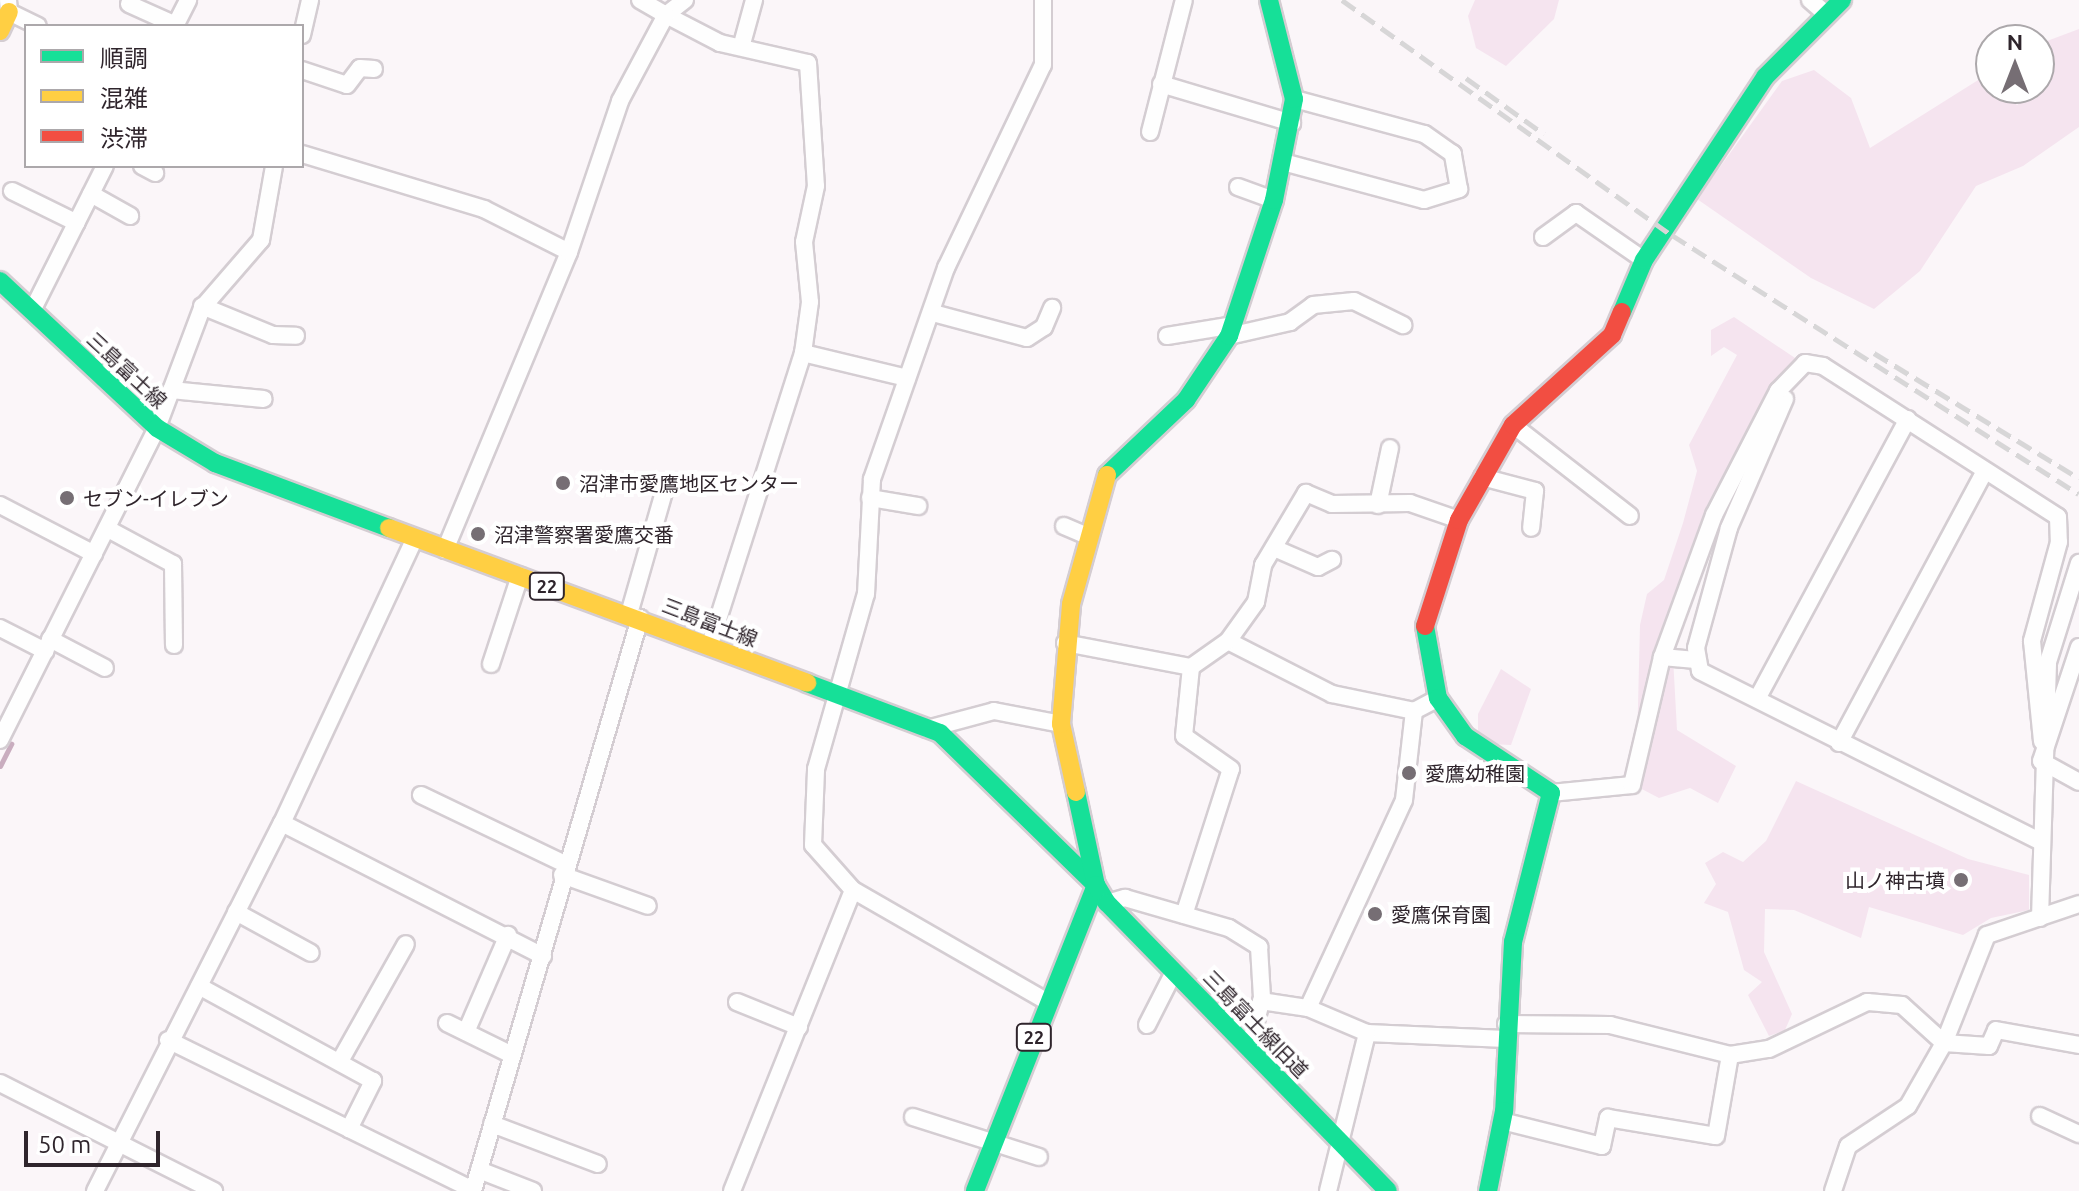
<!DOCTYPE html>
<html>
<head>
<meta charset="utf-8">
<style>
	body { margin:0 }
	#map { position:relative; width:2079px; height:1191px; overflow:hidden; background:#fbf6f9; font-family:Ubuntu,"Noto Sans JP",sans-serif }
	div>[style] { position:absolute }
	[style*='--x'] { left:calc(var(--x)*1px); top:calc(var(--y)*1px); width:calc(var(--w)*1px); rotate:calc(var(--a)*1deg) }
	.green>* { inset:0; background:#f5e4ef }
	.stream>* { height:5px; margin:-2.5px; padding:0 2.5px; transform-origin:2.5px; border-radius:2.5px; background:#c9adbf }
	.roads { filter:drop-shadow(2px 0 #d4cdd2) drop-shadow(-2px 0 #d4cdd2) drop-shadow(0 2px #d4cdd2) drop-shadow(0 -2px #d4cdd2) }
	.street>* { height:16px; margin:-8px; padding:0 8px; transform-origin:8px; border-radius:8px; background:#fefefe }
	.fast>* { height:18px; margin:-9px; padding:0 9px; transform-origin:9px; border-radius:9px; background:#16e098 }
	.slow>* { height:18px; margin:-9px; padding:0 9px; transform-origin:9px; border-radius:9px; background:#ffcf43 }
	.jam>* { height:18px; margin:-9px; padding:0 9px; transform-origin:9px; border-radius:9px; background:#f24e42 }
	.rail>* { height:5px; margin-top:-2.5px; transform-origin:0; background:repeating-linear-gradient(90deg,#d7d6d7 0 16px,transparent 0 24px) }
	.dots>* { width:22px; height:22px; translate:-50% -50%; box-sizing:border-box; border:4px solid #fff; border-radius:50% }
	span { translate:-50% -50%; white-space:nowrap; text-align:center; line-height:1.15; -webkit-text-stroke:8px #fff; paint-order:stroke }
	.shield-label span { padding:2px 6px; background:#fff; border:2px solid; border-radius:6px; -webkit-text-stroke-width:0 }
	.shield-label { font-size:18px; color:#2f252c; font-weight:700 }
	.street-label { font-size:20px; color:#2f252c }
	.poi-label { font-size:20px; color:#2f252c }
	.left { translate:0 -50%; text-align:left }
	.right { translate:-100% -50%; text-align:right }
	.legend { position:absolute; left:24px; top:24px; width:280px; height:144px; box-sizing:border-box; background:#fff; border:2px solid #aca8ab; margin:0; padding:10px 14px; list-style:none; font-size:24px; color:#2f252c }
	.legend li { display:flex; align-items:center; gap:16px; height:40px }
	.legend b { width:40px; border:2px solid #aca8ab }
	.north { position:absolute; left:1975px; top:24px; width:80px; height:80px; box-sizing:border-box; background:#fff; border:2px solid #aca8ab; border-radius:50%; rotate:0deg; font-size:22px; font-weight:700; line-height:32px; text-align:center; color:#2f252c }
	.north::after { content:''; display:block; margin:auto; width:28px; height:36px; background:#766e74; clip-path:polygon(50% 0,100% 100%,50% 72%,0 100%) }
	.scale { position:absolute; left:24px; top:1131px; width:136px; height:36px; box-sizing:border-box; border:4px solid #2f252c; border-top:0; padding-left:10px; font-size:24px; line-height:28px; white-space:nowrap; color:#2f252c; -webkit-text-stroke:6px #fff; paint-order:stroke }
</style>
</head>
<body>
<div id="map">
	<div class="green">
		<div style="clip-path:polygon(1475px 0,1559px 0,1554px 19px,1506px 66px,1476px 48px,1468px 16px)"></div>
		<div style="clip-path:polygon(2079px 29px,2079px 127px,2023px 166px,1976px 186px,1920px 271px,1874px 309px,1811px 278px,1697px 199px,1782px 81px,1814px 70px,1851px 98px,1870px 148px,1983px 77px,2017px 105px,2039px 88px,2039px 44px)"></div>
		<div style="clip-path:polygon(1734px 317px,1798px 360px,1779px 378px,1671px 621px,1677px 730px,1736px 766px,1718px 803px,1690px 788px,1659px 798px,1636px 786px,1640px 625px,1647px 594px,1664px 580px,1683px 523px,1697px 471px,1689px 445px,1737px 355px,1724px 347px,1711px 356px,1711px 330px)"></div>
		<div style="clip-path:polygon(1501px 669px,1531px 689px,1511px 745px,1490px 744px,1478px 732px,1478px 714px)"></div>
		<div style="clip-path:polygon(1796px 781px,1968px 859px,2029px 875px,2029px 910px,1991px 918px,1963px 935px,1869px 907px,1861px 938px,1794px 910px,1765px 909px,1764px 952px,1792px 1014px,1785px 1030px,1769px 1036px,1748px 995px,1762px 982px,1744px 970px,1728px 912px,1704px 903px,1716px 884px,1705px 863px,1723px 852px,1743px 862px,1766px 841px)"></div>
	</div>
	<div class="stream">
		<div style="--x:0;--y:766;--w:25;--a:-63"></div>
	</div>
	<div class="roads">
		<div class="street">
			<div style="--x:8;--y:0;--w:12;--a:85"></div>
			<div style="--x:9;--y:12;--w:32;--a:26"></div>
			<div style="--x:685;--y:0;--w:24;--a:142"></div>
			<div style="--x:666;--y:15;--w:61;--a:27.4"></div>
			<div style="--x:720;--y:43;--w:90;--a:12.8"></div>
			<div style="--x:808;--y:63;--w:123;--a:86.3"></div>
			<div style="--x:816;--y:186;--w:57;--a:102.1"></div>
			<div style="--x:804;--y:242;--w:60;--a:84.3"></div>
			<div style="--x:810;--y:302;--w:51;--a:97.8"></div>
			<div style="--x:803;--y:353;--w:306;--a:107.7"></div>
			<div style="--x:1810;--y:0;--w:20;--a:41"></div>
			<div style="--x:129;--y:4;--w:51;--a:24.1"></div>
			<div style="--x:175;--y:26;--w:29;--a:-63"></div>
			<div style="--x:302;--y:35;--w:36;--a:-77"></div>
			<div style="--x:742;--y:44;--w:46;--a:-74.7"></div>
			<div style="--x:302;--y:70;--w:47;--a:18.4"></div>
			<div style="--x:347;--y:85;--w:21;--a:-53"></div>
			<div style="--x:360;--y:68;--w:14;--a:4"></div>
			<div style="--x:1161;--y:84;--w:137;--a:16.6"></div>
			<div style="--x:1150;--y:132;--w:136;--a:-75.6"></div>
			<div style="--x:302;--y:154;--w:190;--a:16.8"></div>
			<div style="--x:484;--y:209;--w:95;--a:26.8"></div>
			<div style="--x:1283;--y:162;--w:146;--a:15.1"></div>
			<div style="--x:1424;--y:200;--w:37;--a:-17"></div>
			<div style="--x:1459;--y:189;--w:36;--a:-100"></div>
			<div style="--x:1453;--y:154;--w:35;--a:-145"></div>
			<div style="--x:1424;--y:134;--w:135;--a:-164.9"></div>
			<div style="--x:142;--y:166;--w:15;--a:28"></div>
			<div style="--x:1238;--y:187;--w:38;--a:20"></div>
			<div style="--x:12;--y:191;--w:72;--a:26.2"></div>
			<div style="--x:91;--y:194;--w:45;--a:29.4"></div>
			<div style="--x:1543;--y:237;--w:41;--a:-36"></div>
			<div style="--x:1576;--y:213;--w:83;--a:34.7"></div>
			<div style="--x:202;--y:306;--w:77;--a:22.2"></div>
			<div style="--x:273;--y:335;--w:23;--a:2"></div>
			<div style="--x:32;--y:311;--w:162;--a:-63.3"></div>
			<div style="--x:933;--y:313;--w:97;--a:14.9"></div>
			<div style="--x:1027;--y:338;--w:20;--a:-33"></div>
			<div style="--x:1044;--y:327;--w:21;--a:-67"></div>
			<div style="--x:1167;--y:336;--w:68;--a:-9.3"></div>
			<div style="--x:1229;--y:336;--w:63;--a:-12.9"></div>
			<div style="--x:1290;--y:322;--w:29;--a:-36"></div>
			<div style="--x:1313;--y:305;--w:41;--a:-5.6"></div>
			<div style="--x:1354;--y:301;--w:55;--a:26.1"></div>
			<div style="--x:803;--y:353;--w:107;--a:13.5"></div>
			<div style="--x:171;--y:390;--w:93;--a:5.5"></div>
			<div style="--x:1785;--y:399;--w:141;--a:113.5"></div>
			<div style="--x:1729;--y:528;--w:124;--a:105.4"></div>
			<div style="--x:1696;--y:648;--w:23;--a:80"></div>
			<div style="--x:1700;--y:671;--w:378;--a:26.6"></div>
			<div style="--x:1513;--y:425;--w:148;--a:37.9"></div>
			<div style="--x:1482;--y:477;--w:55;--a:14.8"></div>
			<div style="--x:1535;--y:491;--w:37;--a:96"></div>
			<div style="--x:870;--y:498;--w:49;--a:9.5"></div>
			<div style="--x:0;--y:505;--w:106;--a:27.5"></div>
			<div style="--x:1378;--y:505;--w:58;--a:-78.1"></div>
			<div style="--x:1064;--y:526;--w:28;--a:23"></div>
			<div style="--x:108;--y:529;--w:74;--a:28.3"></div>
			<div style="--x:173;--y:564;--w:81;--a:89.3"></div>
			<div style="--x:1274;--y:548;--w:48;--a:23.4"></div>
			<div style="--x:1318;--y:567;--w:16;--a:-27"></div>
			<div style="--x:445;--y:550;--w:323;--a:-67.4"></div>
			<div style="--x:569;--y:252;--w:159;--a:-71.3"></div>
			<div style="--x:620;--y:101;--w:98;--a:-61.9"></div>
			<div style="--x:666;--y:15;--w:30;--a:-150"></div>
			<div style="--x:629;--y:614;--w:127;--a:-74"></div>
			<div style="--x:0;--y:628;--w:51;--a:27.1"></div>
			<div style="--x:50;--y:639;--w:62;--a:27.8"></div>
			<div style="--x:1228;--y:641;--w:117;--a:27"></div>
			<div style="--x:1332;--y:694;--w:84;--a:11.7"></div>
			<div style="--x:1065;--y:643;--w:128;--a:10.8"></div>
			<div style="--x:1191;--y:667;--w:45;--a:-35.1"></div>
			<div style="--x:1228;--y:641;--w:48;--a:-54.3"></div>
			<div style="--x:1256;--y:602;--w:38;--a:-79"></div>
			<div style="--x:1263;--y:565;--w:84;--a:-59.2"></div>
			<div style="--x:1306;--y:493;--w:28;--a:23"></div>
			<div style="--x:1332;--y:504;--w:78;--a:-0.7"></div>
			<div style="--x:1410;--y:503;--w:52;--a:19.1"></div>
			<div style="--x:2079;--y:647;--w:120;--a:108.4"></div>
			<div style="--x:2041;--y:761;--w:43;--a:28.9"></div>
			<div style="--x:1662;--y:657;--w:34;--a:5"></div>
			<div style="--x:491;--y:664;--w:93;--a:-71.8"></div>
			<div style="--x:1757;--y:699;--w:318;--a:-61.7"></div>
			<div style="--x:927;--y:729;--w:69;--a:-15"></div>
			<div style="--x:994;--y:711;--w:68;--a:11"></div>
			<div style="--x:0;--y:740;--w:349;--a:-63.3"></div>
			<div style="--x:157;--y:428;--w:128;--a:-69.4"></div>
			<div style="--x:202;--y:308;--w:90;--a:-49.1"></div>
			<div style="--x:261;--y:240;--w:75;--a:-80"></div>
			<div style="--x:1839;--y:743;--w:309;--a:-61.8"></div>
			<div style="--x:1551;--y:793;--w:81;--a:-5.6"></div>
			<div style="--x:1632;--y:785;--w:131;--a:-76.8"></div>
			<div style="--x:1662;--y:657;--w:151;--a:-69.9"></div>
			<div style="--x:1714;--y:515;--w:140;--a:-62.7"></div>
			<div style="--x:1778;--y:391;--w:39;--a:-46"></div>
			<div style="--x:1805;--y:363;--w:18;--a:9"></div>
			<div style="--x:1823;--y:366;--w:279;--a:32.7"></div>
			<div style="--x:2058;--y:517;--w:25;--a:88"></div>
			<div style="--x:2059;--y:542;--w:103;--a:105.3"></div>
			<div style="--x:2032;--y:641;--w:101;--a:84.3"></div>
			<div style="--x:421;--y:795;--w:160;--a:25.6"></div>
			<div style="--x:282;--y:823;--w:293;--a:27"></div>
			<div style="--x:562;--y:875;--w:91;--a:19.8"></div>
			<div style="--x:853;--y:890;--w:60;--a:-131.6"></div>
			<div style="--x:813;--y:845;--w:76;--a:-87.7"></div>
			<div style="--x:816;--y:769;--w:182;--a:-74.1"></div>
			<div style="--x:866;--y:594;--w:115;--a:-87"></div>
			<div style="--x:872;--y:479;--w:224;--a:-70.7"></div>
			<div style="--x:946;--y:268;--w:225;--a:-64.5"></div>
			<div style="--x:1043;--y:65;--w:65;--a:-90"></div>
			<div style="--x:1107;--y:903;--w:19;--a:-16"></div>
			<div style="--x:1125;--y:898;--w:108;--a:16.1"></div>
			<div style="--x:1229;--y:928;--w:36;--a:32"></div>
			<div style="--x:1259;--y:947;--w:51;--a:86.6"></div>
			<div style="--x:1262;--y:998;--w:53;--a:104.3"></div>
			<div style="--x:236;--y:912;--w:85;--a:28.7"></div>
			<div style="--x:1184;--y:915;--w:153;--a:-72.2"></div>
			<div style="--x:1231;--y:769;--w:57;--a:-144.9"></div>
			<div style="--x:1184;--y:736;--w:69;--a:-84.2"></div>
			<div style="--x:2040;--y:918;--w:256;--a:-88.2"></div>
			<div style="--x:2048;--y:662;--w:104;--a:-72.6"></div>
			<div style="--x:1261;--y:1001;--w:48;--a:8.5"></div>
			<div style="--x:737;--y:1002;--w:67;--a:22"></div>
			<div style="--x:447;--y:1023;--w:72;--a:26.2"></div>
			<div style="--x:1506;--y:1024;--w:104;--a:0.6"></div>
			<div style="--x:1610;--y:1025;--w:124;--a:14"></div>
			<div style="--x:1730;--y:1055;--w:39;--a:-9"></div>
			<div style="--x:1769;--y:1049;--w:109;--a:-25.6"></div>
			<div style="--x:1867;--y:1002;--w:35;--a:5"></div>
			<div style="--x:1902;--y:1005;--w:57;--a:42.1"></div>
			<div style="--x:1944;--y:1043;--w:45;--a:3.8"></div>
			<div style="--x:1989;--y:1046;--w:17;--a:-66"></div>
			<div style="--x:1996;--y:1030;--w:84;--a:10.2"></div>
			<div style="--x:1147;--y:1025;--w:59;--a:-63"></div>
			<div style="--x:466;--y:1032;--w:106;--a:-66.6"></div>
			<div style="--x:1367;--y:1033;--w:139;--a:2.5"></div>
			<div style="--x:168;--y:1040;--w:202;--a:26.2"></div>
			<div style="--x:349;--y:1129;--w:54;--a:-63.4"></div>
			<div style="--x:373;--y:1081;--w:198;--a:-151.4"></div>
			<div style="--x:340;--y:1061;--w:134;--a:-60.6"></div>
			<div style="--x:0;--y:1083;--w:240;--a:26.8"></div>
			<div style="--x:2040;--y:1116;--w:43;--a:24.8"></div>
			<div style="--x:913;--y:1117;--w:132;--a:17.6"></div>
			<div style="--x:1502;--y:1121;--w:103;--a:14"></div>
			<div style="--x:1602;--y:1146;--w:29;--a:-78"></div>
			<div style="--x:1608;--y:1118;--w:109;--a:9.5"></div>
			<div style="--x:1716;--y:1136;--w:82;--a:-80.2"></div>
			<div style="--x:492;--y:1124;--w:113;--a:20.7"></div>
			<div style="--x:349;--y:1129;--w:138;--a:26.2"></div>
			<div style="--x:479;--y:1170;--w:58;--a:21.3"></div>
			<div style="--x:95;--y:1191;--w:413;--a:-63.1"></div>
			<div style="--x:282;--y:823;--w:315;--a:-65"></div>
			<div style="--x:473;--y:1191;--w:597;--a:-73.75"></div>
			<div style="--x:732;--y:1191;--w:324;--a:-68.1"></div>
			<div style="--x:853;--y:890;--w:225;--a:29.9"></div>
			<div style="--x:1328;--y:1191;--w:163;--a:-76.1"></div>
			<div style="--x:1367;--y:1033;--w:64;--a:-157"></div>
			<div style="--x:1308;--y:1008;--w:229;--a:-65.2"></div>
			<div style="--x:1404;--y:800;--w:90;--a:-83.6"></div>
			<div style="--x:1414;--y:711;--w:27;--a:-28"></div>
			<div style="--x:1833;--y:1191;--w:47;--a:-71.6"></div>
			<div style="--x:1848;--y:1146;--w:72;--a:-33.7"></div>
			<div style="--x:1908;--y:1106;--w:73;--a:-60.3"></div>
			<div style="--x:1944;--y:1043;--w:116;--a:-68.3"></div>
			<div style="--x:1987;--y:935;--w:97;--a:-18.6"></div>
		</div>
		<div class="fast">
			<div style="--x:0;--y:281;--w:215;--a:43.1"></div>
			<div style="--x:157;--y:428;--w:68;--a:31.1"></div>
			<div style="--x:215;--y:463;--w:186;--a:20.5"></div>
			<div style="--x:1622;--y:312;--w:56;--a:-67.1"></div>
			<div style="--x:1644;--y:260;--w:219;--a:-56.5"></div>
			<div style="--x:1765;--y:77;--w:109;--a:-45"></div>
			<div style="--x:1107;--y:475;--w:109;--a:-43.5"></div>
			<div style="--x:1186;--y:400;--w:77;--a:-56.1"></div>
			<div style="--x:1229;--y:336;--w:143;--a:-71.7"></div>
			<div style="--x:1274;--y:200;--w:103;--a:-78.8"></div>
			<div style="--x:1294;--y:99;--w:102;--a:-104.2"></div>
			<div style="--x:1425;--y:626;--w:73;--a:79.8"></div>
			<div style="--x:1438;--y:698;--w:47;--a:54.6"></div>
			<div style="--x:1465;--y:736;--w:103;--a:33.5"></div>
			<div style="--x:1551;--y:793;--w:154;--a:104.3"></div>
			<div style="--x:1513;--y:942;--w:169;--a:93"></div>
			<div style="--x:1504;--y:1111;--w:82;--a:101.3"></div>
			<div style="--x:807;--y:683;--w:142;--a:20.6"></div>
			<div style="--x:940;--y:733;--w:218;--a:44.3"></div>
			<div style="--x:1096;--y:885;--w:329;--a:111.6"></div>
			<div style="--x:1076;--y:792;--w:95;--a:77.9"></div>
			<div style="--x:1096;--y:885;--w:21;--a:59"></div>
			<div style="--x:1107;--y:903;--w:402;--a:45.7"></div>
		</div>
		<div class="slow">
			<div style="--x:0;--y:31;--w:21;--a:-65"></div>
			<div style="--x:389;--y:528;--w:446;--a:20.3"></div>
			<div style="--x:1076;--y:792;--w:70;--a:-102.4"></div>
			<div style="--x:1061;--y:724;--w:120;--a:-85.2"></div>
			<div style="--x:1071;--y:604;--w:134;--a:-74.4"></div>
		</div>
		<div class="jam">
			<div style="--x:1425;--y:626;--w:111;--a:-72.2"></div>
			<div style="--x:1459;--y:520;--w:109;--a:-60.4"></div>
			<div style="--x:1513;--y:425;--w:134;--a:-42.3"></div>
			<div style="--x:1612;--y:335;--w:25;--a:-67"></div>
		</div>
	</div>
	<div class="rail">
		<div style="--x:1342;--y:0;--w:405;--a:35.5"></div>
		<div style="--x:1672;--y:235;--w:482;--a:32.5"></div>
		<div style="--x:1466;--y:78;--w:96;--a:35.7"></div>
		<div style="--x:1874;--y:353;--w:240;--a:31.4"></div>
	</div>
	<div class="dots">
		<div style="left:563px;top:483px;background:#766e74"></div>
		<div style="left:67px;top:498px;background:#766e74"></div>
		<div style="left:478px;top:534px;background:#766e74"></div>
		<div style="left:1409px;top:773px;background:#766e74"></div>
		<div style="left:1961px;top:880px;background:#766e74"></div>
		<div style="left:1375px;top:914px;background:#766e74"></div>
	</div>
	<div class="shield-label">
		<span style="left:547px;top:586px">22</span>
		<span style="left:1034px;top:1037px">22</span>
	</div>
	<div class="street-label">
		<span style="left:127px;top:370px;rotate:43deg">三島富士線</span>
		<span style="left:710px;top:622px;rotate:21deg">三島富士線</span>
		<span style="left:1256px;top:1024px;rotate:46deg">三島富士線旧道</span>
	</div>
	<div class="poi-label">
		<span class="left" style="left:579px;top:483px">沼津市愛鷹地区センター</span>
		<span class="left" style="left:83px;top:498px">セブン-イレブン</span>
		<span class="left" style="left:494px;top:534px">沼津警察署愛鷹交番</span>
		<span class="left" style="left:1425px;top:773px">愛鷹幼稚園</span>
		<span class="right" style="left:1945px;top:880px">山ノ神古墳</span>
		<span class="left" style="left:1391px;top:914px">愛鷹保育園</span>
	</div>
	<ul class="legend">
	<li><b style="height:10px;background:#16e098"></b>順調</li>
	<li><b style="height:10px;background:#ffcf43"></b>混雑</li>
	<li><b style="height:10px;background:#f24e42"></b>渋滞</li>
	</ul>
	<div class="north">N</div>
	<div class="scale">50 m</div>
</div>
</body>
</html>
